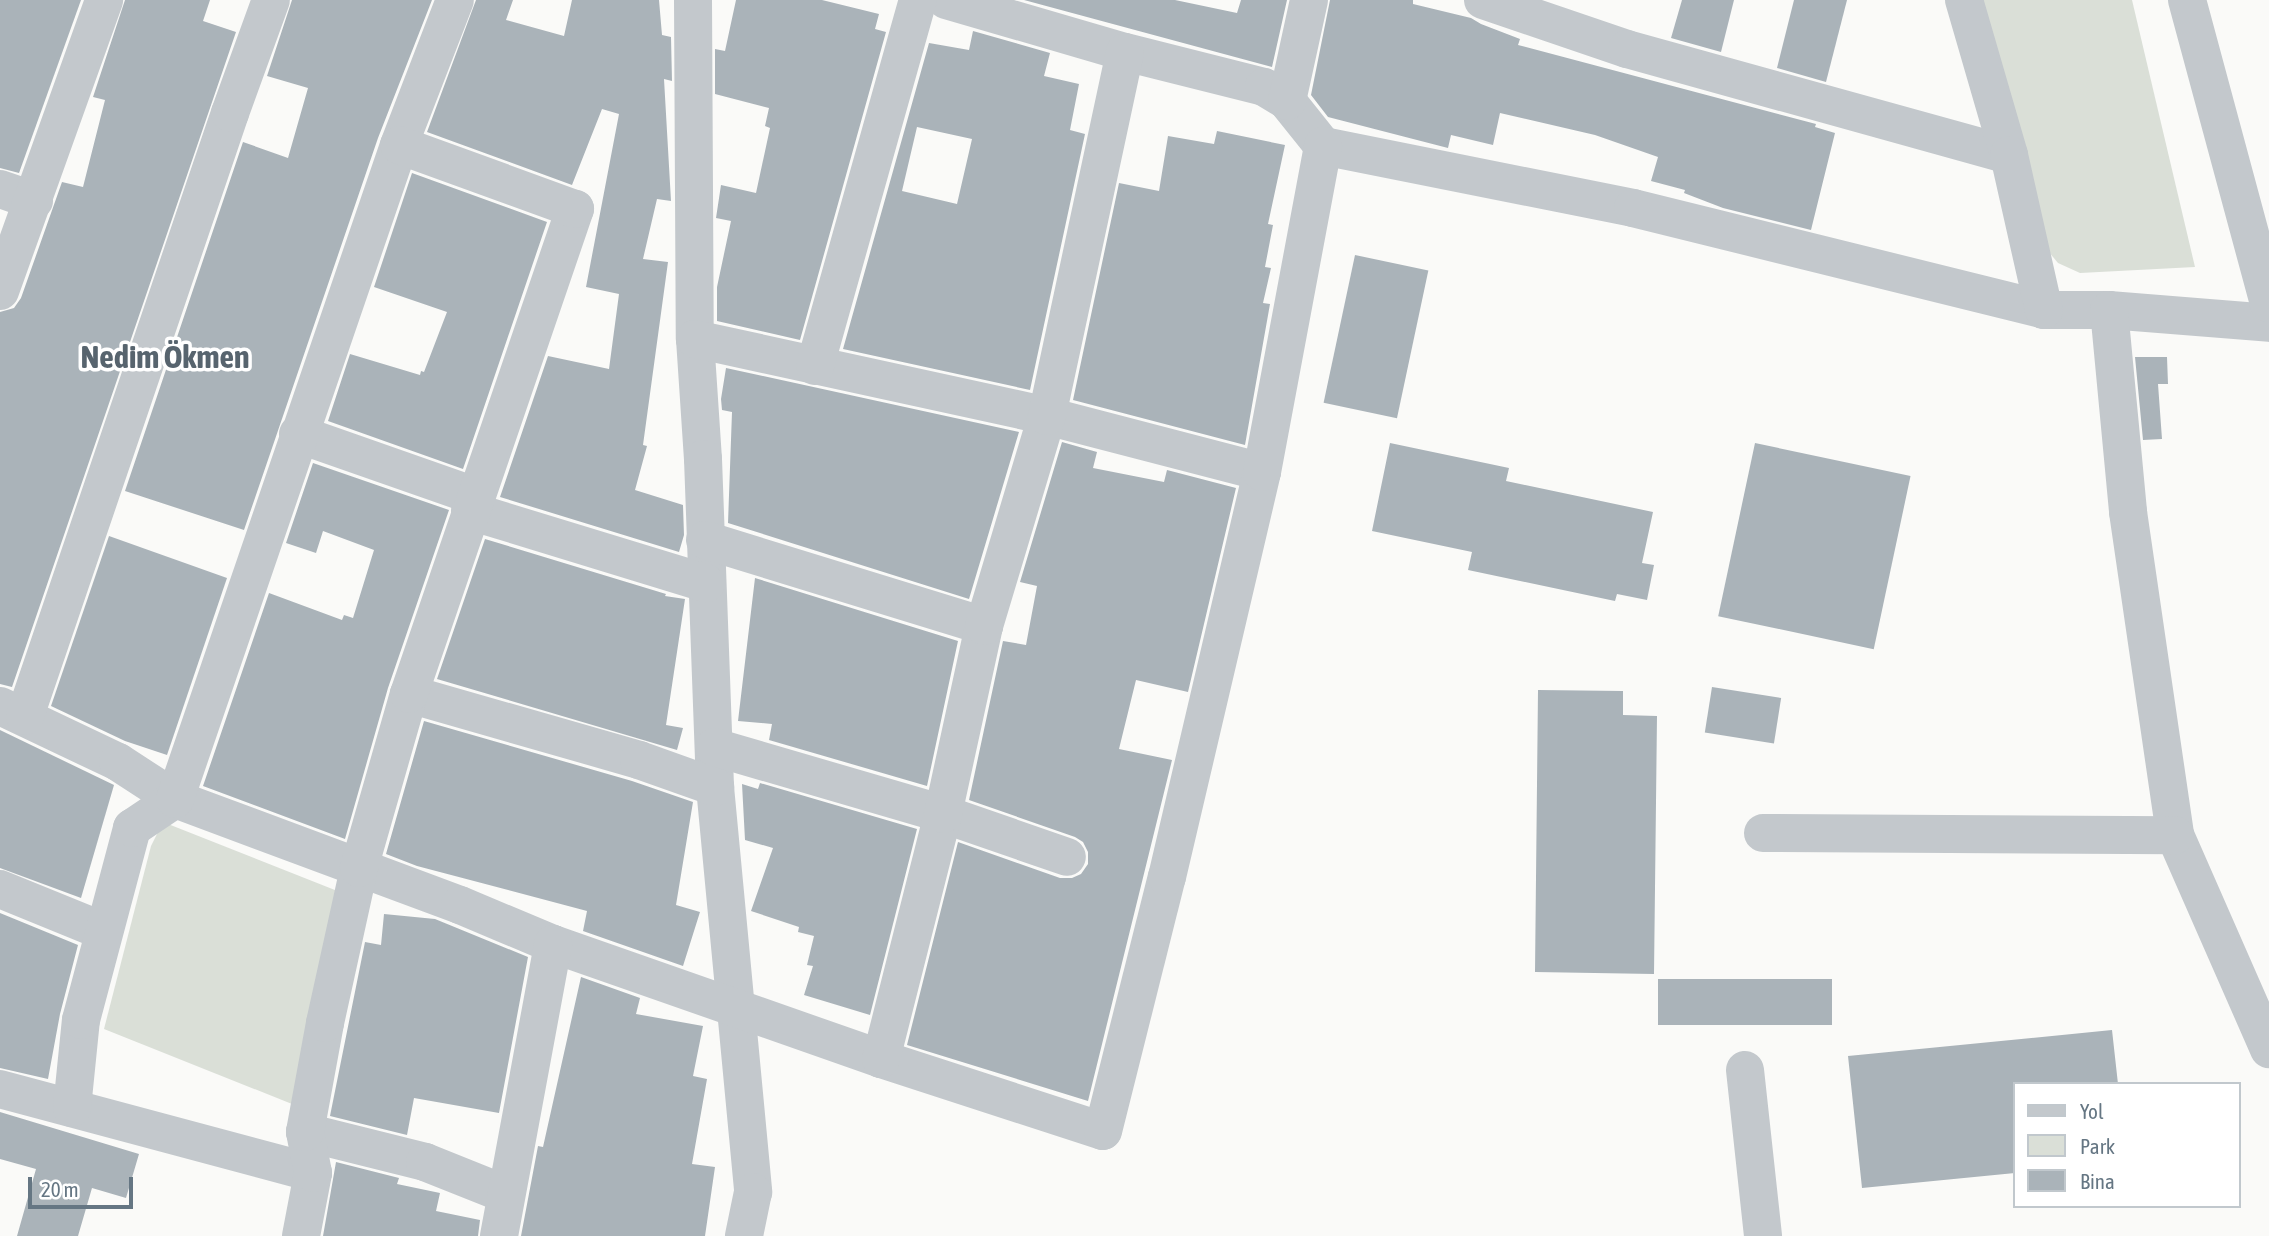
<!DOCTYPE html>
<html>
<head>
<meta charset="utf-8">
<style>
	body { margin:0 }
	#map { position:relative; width:2269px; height:1236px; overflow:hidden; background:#fafaf8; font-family:"Asap Condensed",sans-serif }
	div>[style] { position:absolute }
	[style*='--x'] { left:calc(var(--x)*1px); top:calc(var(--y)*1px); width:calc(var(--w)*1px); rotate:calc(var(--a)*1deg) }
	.green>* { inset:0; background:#dadfd7 }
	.building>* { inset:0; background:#aab3b9; transform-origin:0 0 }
	.minor>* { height:38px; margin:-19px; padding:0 19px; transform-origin:19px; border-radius:19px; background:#c3c8cc }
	span { translate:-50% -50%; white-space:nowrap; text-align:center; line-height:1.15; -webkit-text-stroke:7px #fff; paint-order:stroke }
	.district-label { font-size:32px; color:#57646e; font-weight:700 }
	.legend { position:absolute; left:2013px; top:1082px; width:228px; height:126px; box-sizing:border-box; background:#fff; border:2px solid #c1c8cd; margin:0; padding:9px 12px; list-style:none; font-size:21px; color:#657683 }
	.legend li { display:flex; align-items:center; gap:14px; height:35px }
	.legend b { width:35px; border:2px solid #c1c8cd }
	.scale { position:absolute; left:28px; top:1177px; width:105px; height:32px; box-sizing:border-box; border:4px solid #657683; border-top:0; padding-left:9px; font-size:21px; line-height:24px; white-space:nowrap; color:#657683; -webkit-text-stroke:5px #fff; paint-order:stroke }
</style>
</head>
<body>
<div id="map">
	<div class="green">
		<div style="clip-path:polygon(1968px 0,2132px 0,2195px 267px,2080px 273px,2058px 263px,2029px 228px)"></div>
		<div style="clip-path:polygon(163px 822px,345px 894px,292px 1104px,104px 1029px,151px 846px)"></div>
	</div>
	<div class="building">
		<div style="clip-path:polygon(0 0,81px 0,19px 173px,0 168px)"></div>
		<div style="clip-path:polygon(125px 0,210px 0,203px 21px,236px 32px,12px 687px,0 684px,0 312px,14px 308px,21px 298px,62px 182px,83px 187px,105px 100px,93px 97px)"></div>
		<div style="clip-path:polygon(292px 0,432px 0,378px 138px,244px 530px,125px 491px,243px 142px,288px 158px,308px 88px,267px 76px)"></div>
		<div style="clip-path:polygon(476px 0,513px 0,506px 20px,564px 36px,572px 0,659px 0,662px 35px,671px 37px,672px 81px,664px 79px,671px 201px,657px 199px,643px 259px,668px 262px,643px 445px,647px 446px,635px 490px,683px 505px,684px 535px,679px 552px,500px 497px,548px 356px,609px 369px,619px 294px,586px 287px,619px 114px,602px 109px,572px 185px,427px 132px)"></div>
		<div style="clip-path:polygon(736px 0,822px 0,879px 14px,875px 29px,886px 32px,800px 340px,717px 321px,717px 287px,731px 221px,716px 218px,721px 185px,756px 193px,770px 128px,765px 126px,769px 108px,715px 94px,715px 49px,725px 51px)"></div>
		<div style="clip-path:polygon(1024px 0,1175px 0,1237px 13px,1241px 0,1287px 0,1272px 67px)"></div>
		<div style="clip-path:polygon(1330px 0,1413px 0,1413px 4px,1471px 18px,1481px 24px,1520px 39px,1518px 45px,1816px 124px,1815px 127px,1835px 133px,1811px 230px,1723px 208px,1684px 193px,1685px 190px,1651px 181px,1658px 157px,1595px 135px,1500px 113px,1493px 145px,1451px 135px,1448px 148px,1328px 117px,1311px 95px)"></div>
		<div style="clip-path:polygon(1682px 0,1734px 0,1721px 52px,1671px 38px)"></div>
		<div style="clip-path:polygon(1794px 0,1847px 0,1826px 82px,1777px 68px)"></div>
		<div style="clip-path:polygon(evenodd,973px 31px,1050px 53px,1044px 76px,1079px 84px,1070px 130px,1085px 134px,1030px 390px,843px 349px,929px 43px,969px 50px,973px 31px,917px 127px,972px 139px,957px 204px,902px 191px,917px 127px)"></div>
		<div style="clip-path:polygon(1217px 131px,1285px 145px,1268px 224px,1273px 225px,1265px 267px,1271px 268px,1263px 303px,1270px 304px,1245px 445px,1073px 400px,1119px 183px,1159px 191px,1168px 136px,1214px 144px)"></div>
		<div style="clip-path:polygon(412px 173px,547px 222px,463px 469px,328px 421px,350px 354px,420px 375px,421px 371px,424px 372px,447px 312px,374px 287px)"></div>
		<div style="left:1355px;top:255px;width:75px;height:151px;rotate:12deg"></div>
		<div style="clip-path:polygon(2135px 357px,2167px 357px,2168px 384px,2158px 384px,2162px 439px,2143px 440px)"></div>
		<div style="clip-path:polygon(726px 368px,1019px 432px,969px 599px,728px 523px,732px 412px,722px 410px,721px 399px)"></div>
		<div style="clip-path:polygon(1062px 442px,1097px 452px,1093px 468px,1164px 482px,1167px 470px,1236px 488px,1188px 692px,1136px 680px,1119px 749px,1172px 760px,1088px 1101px,907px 1045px,958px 842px,1060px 878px,1072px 878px,1081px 874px,1088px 864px,1088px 852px,1083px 842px,1075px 837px,969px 800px,1003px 641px,1026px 645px,1037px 586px,1020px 582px)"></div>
		<div style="clip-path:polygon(1390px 443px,1509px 468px,1506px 481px,1653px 512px,1642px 563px,1654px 565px,1647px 600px,1617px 594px,1615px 601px,1468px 570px,1472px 552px,1372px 531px)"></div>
		<div style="left:1755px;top:443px;width:159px;height:177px;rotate:12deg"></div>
		<div style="clip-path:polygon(313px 463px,449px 510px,388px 688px,345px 839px,203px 786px,269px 593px,342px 620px,344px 615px,353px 618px,374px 550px,323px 531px,316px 553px,286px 543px)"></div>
		<div style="clip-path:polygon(109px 536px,227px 578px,167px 755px,125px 741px,51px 706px)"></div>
		<div style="clip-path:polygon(485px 539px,666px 594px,665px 596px,685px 599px,666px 725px,683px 728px,677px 750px,437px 679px)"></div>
		<div style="clip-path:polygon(755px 578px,958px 641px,927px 786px,769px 740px,772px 724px,738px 721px)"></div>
		<div style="left:1712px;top:687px;width:70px;height:46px;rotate:9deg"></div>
		<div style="clip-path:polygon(1538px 690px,1623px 691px,1623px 715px,1657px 716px,1654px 974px,1535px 972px)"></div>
		<div style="clip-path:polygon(424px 721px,632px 781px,693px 802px,676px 905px,700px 912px,683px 966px,583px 931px,587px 911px,417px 866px,386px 854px)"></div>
		<div style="clip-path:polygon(0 730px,114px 785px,81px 898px,0 868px)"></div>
		<div style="clip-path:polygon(760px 783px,917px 829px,870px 1015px,804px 995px,813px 966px,807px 965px,814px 936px,798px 932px,799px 927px,751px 911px,773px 848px,745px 840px,742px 784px,758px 789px)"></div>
		<div style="clip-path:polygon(0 913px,78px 945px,60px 1014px,48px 1079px,0 1068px)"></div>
		<div style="clip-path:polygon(384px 914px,435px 919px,528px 957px,499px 1113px,414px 1098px,407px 1135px,330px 1116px,365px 942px,381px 945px)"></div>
		<div style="clip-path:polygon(581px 977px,640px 998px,636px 1014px,703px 1026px,693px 1076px,707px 1079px,692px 1164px,715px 1167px,705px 1236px,521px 1236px,538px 1146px,543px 1147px)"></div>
		<div style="left:1658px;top:979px;width:174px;height:46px"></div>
		<div style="clip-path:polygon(2112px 1030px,2118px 1084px,2015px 1084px,2015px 1173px,1862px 1188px,1848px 1056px)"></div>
		<div style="clip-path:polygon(0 1112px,139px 1154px,126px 1198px,92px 1188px,78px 1236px,17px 1236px,36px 1169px,0 1159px)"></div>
		<div style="clip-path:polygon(336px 1162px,399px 1178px,397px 1184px,440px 1193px,436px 1211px,480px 1220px,478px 1236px,323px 1236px)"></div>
	</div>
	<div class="minor">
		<div style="--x:693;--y:0;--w:339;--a:89.7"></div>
		<div style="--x:695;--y:339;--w:120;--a:86.2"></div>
		<div style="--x:703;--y:459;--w:328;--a:87.9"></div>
		<div style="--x:715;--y:787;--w:407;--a:84.6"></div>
		<div style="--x:753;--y:1192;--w:45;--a:101.6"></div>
		<div style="--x:946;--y:0;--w:186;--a:16.2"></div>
		<div style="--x:1125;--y:52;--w:143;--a:14.1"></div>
		<div style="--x:1264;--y:87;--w:27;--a:31"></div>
		<div style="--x:1287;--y:101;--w:58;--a:51.3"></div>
		<div style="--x:1323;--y:146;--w:316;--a:11.3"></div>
		<div style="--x:1633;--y:208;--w:423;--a:13.9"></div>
		<div style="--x:2044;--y:310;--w:65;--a:0"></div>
		<div style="--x:2109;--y:310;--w:161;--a:4.6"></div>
		<div style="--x:1483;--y:0;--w:152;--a:18.8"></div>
		<div style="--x:1627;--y:49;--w:396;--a:15.5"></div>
		<div style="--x:1964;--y:0;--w:161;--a:73.8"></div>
		<div style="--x:2009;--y:155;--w:159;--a:77.3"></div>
		<div style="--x:2187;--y:0;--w:314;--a:74.9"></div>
		<div style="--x:1287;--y:101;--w:103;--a:-77.7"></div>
		<div style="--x:0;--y:189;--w:36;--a:19"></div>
		<div style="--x:0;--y:291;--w:309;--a:-70.3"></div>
		<div style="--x:2109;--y:310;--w:203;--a:84.6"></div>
		<div style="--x:2128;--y:512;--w:326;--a:81.7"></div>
		<div style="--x:2175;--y:835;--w:234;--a:66.3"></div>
		<div style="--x:695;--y:339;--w:360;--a:12.3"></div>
		<div style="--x:1047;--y:416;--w:222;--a:14.6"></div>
		<div style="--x:815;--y:366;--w:380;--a:-74.3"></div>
		<div style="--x:298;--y:434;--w:188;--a:19.3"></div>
		<div style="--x:470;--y:511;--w:247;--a:17"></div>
		<div style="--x:705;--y:540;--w:292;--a:17.1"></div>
		<div style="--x:409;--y:694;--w:239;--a:16"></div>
		<div style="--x:639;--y:760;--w:81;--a:19.6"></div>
		<div style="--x:0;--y:706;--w:131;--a:25.4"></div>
		<div style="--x:118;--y:762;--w:68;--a:33"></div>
		<div style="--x:175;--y:799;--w:304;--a:20.4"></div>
		<div style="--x:460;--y:905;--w:101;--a:22.8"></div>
		<div style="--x:553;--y:944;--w:348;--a:19.3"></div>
		<div style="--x:881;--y:1059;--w:233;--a:18"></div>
		<div style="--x:1103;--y:1131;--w:262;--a:-75.9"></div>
		<div style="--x:1167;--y:877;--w:416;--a:-76.8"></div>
		<div style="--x:1262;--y:472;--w:332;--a:-79.4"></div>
		<div style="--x:25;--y:716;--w:637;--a:-71.22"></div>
		<div style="--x:230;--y:113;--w:120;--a:-70.1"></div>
		<div style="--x:714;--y:747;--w:239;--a:16.3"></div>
		<div style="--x:943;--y:814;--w:131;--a:19.1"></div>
		<div style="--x:1763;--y:833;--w:412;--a:0.3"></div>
		<div style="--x:0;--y:889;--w:111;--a:22.2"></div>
		<div style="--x:881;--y:1059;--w:253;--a:-75.8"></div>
		<div style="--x:943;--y:814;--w:192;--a:-77.7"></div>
		<div style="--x:984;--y:626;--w:219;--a:-73.3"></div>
		<div style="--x:1047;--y:416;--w:372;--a:-77.9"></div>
		<div style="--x:1745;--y:1070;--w:167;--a:83.8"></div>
		<div style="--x:0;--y:1089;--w:324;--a:15"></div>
		<div style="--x:72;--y:1108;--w:88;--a:-84.2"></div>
		<div style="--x:81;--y:1020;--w:199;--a:-75.1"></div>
		<div style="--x:132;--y:828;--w:52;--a:-34"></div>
		<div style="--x:175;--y:799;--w:691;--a:-71.09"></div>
		<div style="--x:399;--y:145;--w:155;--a:-68.9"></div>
		<div style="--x:305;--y:1132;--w:124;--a:14"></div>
		<div style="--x:425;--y:1162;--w:86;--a:21.8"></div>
		<div style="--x:301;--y:1236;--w:64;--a:-79.2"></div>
		<div style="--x:313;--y:1173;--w:42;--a:-101"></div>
		<div style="--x:305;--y:1132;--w:111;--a:-79.6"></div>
		<div style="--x:325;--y:1023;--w:159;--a:-77.6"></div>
		<div style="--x:359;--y:868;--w:181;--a:-74"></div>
		<div style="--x:409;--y:694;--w:513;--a:-71.11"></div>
		<div style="--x:575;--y:209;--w:187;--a:-160"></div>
		<div style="--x:499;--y:1236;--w:297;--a:-79.5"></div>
	</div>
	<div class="district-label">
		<span style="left:165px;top:357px">Nedim Ökmen</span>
	</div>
	<ul class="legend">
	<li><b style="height:9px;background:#c3c8cc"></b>Yol</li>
	<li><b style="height:19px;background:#dadfd7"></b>Park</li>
	<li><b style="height:19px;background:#aab3b9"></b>Bina</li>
	</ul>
	<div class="scale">20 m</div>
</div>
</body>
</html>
